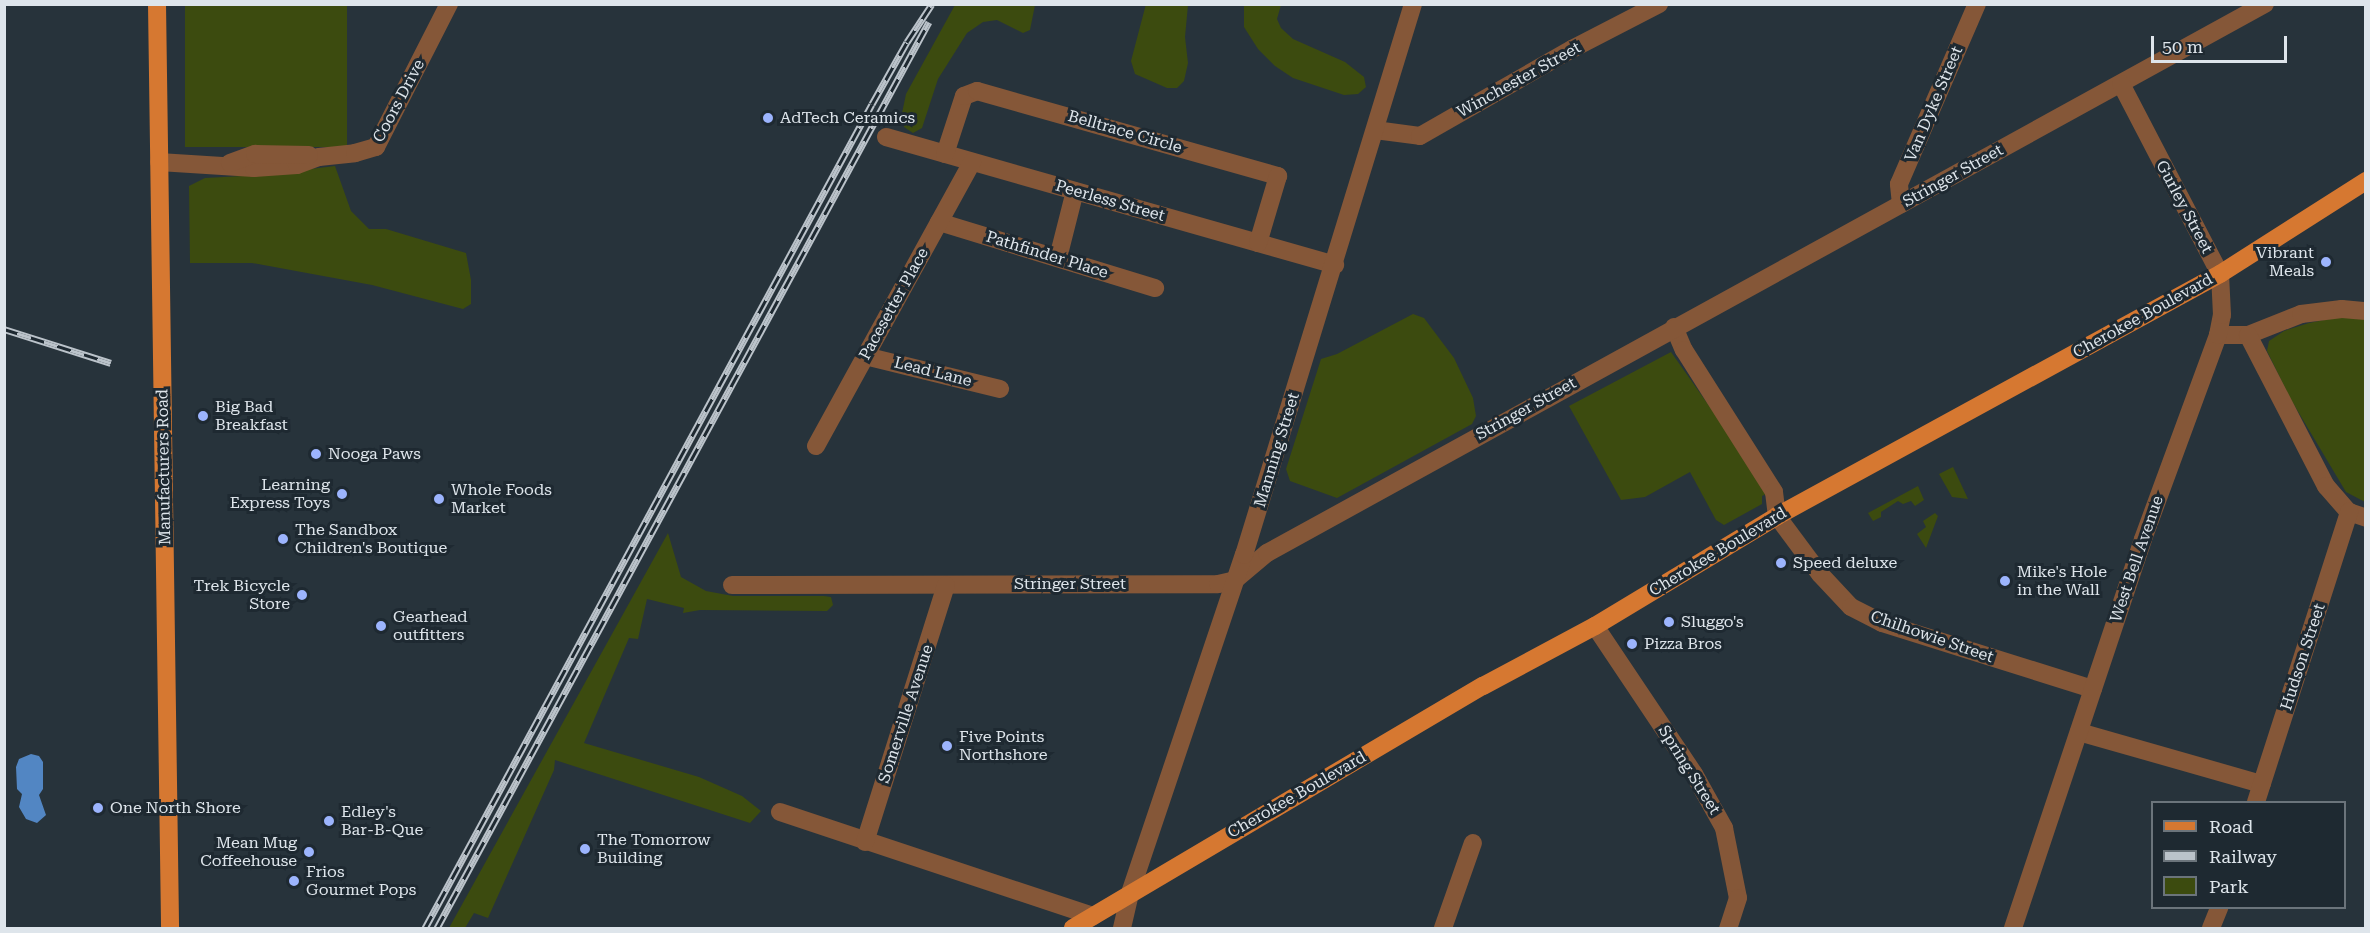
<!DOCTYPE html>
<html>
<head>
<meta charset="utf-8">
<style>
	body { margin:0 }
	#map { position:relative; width:2370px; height:933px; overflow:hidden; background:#27333b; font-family:"Roboto Serif",serif }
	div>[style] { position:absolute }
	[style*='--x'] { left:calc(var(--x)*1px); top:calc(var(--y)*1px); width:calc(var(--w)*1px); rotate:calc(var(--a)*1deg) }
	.green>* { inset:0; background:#3c4b0f; transform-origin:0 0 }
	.water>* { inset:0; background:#5286c3 }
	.minor>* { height:18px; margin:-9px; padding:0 9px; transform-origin:9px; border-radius:9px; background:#855738 }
	.major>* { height:18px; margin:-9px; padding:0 9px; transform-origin:9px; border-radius:9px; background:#d67831 }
	.rail>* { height:7px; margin-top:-3.5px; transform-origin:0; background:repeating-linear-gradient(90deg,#1e2931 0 14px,#bbc3ca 0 28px); box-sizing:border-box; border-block:2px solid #bbc3ca }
	.dots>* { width:16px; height:16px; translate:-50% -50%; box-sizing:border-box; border:3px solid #1e2931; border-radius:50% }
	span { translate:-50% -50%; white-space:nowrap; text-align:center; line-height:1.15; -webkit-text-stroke:6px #1e2931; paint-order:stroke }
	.street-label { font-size:16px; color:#dee5eb }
	.poi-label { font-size:16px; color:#dee5eb }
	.left { translate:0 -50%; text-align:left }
	.right { translate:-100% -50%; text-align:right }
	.frame { position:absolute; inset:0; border:6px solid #dee5eb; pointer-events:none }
	.legend { position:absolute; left:2151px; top:801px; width:195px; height:108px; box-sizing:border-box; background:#1e2931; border:2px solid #6b747b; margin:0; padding:8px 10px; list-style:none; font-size:18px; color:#dee5eb }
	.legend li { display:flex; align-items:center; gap:12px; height:30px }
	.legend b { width:30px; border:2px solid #6b747b }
	.scale { position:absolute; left:2151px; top:36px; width:136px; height:27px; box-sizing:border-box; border:3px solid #dee5eb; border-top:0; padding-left:8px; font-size:18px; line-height:21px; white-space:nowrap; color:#dee5eb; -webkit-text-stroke:4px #1e2931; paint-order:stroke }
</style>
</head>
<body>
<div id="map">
	<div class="green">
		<div style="clip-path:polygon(1146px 4px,1188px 5px,1185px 37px,1188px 63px,1184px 81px,1177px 88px,1167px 88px,1135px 74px,1131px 61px)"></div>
		<div style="left:185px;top:5px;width:162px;height:142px"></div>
		<div style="clip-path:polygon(955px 5px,1035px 5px,1030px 30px,1023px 33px,997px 20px,983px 22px,967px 33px,938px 79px,922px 128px,913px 133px,904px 127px,901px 118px,906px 94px)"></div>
		<div style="clip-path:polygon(1244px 5px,1281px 5px,1277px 19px,1281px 28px,1293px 39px,1345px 62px,1364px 77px,1366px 87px,1358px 94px,1344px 95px,1293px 78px,1275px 66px,1258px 49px,1244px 27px)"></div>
		<div style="clip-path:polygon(335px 166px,351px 211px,369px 229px,386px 229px,466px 253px,471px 280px,471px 304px,463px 309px,372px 285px,252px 263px,190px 263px,189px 186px,205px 178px,261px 175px)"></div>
		<div style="clip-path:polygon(1413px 314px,1424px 318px,1454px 358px,1473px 398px,1476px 416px,1472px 424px,1337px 498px,1290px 481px,1286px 469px,1321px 359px,1337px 354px)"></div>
		<div style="clip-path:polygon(2344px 316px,2365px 317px,2365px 502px,2346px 492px,2290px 398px,2267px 351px,2269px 341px,2284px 331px,2309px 323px)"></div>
		<div style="clip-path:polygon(1671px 352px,1770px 492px,1762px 496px,1762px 504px,1724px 525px,1716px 520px,1690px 472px,1645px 497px,1621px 500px,1569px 406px)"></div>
		<div style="clip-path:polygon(1953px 467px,1968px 499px,1952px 497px,1939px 474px)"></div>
		<div style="clip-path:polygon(1918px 486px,1924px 500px,1915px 506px,1911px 501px,1903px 504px,1898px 501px,1881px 512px,1881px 517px,1873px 521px,1868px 513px)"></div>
		<div style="clip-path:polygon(1935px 513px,1938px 516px,1926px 548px,1917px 534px,1926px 527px,1923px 521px)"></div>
		<div style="clip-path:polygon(668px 533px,681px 577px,706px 591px,733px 596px,824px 596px,831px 597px,833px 605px,827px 611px,700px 610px,683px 613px,684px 608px,647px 599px,638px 639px,629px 638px,584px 743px,699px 777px,742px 796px,761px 811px,750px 823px,555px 760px,554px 770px,488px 918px,474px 913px,465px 928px,449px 928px)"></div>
	</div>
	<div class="water">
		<div style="clip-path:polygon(31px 754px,39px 756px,43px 762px,43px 789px,39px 795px,46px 815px,37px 823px,26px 819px,19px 807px,22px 794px,17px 789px,16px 767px,19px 759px)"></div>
	</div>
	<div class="minor">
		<div style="--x:1375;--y:130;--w:45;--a:7.6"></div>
		<div style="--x:1420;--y:136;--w:175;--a:-29.8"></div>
		<div style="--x:1572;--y:49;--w:98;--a:-27.3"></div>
		<div style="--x:886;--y:137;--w:467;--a:15.9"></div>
		<div style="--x:945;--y:154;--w:61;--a:-71.9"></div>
		<div style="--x:964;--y:96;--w:14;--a:-21"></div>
		<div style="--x:977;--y:91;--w:313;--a:15.8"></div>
		<div style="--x:1278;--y:176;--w:70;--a:106.6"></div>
		<div style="--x:159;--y:162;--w:95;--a:3.6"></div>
		<div style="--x:254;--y:168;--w:43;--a:-4"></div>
		<div style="--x:297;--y:165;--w:23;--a:-20"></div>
		<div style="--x:319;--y:157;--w:36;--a:-6"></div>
		<div style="--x:355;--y:153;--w:22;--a:-16"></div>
		<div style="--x:376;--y:147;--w:161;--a:-63"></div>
		<div style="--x:230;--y:163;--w:27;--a:-20"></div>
		<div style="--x:255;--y:154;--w:54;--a:1.1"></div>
		<div style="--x:1901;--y:204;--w:20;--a:-96"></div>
		<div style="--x:1899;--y:184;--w:196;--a:-66.6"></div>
		<div style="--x:939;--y:222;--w:226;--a:17"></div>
		<div style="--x:1058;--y:258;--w:69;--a:-75.8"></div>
		<div style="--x:1674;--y:327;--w:25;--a:67"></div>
		<div style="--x:1684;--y:350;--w:168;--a:57.6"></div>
		<div style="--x:1774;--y:492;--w:24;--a:83"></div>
		<div style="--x:1777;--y:516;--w:72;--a:53.4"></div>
		<div style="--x:1820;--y:574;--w:45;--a:46.8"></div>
		<div style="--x:1851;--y:607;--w:35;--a:27"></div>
		<div style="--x:1882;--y:623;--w:221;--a:17.4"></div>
		<div style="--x:2218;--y:335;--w:30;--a:0"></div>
		<div style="--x:2248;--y:335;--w:57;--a:-21.6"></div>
		<div style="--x:2301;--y:314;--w:41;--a:-7"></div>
		<div style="--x:2342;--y:309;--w:24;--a:5"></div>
		<div style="--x:2248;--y:335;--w:170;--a:62.7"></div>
		<div style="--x:2326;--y:486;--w:35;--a:49"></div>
		<div style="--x:2349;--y:512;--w:18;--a:19"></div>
		<div style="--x:865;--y:356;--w:139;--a:13.7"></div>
		<div style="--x:816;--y:446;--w:324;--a:-61.2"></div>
		<div style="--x:732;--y:585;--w:486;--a:-0.1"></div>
		<div style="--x:1218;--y:584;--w:17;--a:-13"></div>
		<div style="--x:1235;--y:580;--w:42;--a:-40.2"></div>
		<div style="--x:1267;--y:553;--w:1139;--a:-28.82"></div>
		<div style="--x:1595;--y:626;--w:178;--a:56.2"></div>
		<div style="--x:1694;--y:774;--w:62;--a:60.9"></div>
		<div style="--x:1724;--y:828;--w:71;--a:78.7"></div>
		<div style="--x:1738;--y:898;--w:32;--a:108"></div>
		<div style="--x:2079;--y:732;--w:190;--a:15.9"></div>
		<div style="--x:2256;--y:802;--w:305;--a:-72.2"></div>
		<div style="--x:780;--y:812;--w:330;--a:18.4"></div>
		<div style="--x:865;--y:842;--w:269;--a:-72.5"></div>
		<div style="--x:1122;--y:928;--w:36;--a:-77"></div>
		<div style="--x:1130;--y:893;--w:357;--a:-71.4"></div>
		<div style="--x:1244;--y:555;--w:576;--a:-72.95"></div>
		<div style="--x:1443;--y:928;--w:90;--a:-70.6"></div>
		<div style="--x:2013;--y:928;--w:410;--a:-71.5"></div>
		<div style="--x:2143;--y:539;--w:217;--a:-69.8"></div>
		<div style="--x:2218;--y:335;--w:20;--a:-79"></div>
		<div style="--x:2222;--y:315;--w:41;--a:-92.8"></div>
		<div style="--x:2220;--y:274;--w:214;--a:-117.5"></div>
		<div style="--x:2211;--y:928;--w:22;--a:-68"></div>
	</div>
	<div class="major">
		<div style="--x:157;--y:4;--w:924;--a:89.19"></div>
		<div style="--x:1073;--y:928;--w:476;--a:-30.6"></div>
		<div style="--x:1483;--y:686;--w:127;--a:-28.2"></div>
		<div style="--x:1595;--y:626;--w:213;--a:-31.1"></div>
		<div style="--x:1777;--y:516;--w:505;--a:-28.65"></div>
		<div style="--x:2220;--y:274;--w:173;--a:-32.5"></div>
	</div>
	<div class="rail">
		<div style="--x:4;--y:329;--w:112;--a:17.6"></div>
		<div style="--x:425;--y:928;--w:937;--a:-61.52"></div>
		<div style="--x:872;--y:104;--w:71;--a:-60.6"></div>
		<div style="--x:907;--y:42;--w:45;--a:-56.7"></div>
		<div style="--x:437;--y:928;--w:1031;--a:-61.5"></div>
	</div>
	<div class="dots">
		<div style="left:768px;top:118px;background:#9cb4fd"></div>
		<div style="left:2326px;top:262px;background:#9cb4fd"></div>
		<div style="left:203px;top:416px;background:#9cb4fd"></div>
		<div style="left:316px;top:454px;background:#9cb4fd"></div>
		<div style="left:342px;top:494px;background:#9cb4fd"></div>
		<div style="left:439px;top:499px;background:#9cb4fd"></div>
		<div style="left:283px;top:539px;background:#9cb4fd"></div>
		<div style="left:1781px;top:563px;background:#9cb4fd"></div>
		<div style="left:2005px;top:581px;background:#9cb4fd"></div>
		<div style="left:302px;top:595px;background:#9cb4fd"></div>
		<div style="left:1669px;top:622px;background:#9cb4fd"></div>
		<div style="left:381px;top:626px;background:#9cb4fd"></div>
		<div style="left:1632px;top:644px;background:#9cb4fd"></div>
		<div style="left:947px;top:746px;background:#9cb4fd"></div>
		<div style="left:98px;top:808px;background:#9cb4fd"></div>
		<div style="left:329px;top:821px;background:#9cb4fd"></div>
		<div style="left:585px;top:849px;background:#9cb4fd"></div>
		<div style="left:309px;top:852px;background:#9cb4fd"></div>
		<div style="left:294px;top:881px;background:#9cb4fd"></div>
	</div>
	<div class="street-label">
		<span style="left:1519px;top:80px;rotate:-29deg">Winchester Street</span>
		<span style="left:399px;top:101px;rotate:-62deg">Coors Drive</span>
		<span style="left:1934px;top:104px;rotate:-67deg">Van Dyke Street</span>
		<span style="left:1125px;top:132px;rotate:16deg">Belltrace Circle</span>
		<span style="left:1953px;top:176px;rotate:-29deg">Stringer Street</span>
		<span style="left:1110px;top:201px;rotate:16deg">Peerless Street</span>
		<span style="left:2184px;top:207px;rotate:62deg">Gurley Street</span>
		<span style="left:1047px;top:255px;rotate:17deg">Pathfinder Place</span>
		<span style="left:894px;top:304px;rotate:-61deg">Pacesetter Place</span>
		<span style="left:2143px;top:316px;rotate:-29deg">Cherokee Boulevard</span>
		<span style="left:933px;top:372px;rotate:14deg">Lead Lane</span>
		<span style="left:1526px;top:409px;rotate:-29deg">Stringer Street</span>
		<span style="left:1277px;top:450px;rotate:-73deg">Manning Street</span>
		<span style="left:164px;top:467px;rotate:-91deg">Manufacturers Road</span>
		<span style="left:1718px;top:552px;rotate:-31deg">Cherokee Boulevard</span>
		<span style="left:2137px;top:559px;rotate:-71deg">West Bell Avenue</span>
		<span style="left:1070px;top:584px">Stringer Street</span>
		<span style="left:1932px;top:637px;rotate:19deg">Chilhowie Street</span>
		<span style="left:2303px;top:657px;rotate:-72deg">Hudson Street</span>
		<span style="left:906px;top:714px;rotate:-72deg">Somerville Avenue</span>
		<span style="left:1689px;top:770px;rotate:58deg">Spring Street</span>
		<span style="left:1297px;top:795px;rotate:-30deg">Cherokee Boulevard</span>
	</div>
	<div class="poi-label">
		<span class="left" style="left:780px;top:118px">AdTech Ceramics</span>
		<span class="right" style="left:2314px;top:262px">Vibrant<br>Meals</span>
		<span class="left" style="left:215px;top:416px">Big Bad<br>Breakfast</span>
		<span class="left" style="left:328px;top:454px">Nooga Paws</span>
		<span class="right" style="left:330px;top:494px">Learning<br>Express Toys</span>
		<span class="left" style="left:451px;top:499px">Whole Foods<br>Market</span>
		<span class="left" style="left:295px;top:539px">The Sandbox<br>Children's Boutique</span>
		<span class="left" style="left:1793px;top:563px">Speed deluxe</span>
		<span class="left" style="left:2017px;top:581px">Mike's Hole<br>in the Wall</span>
		<span class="right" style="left:290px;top:595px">Trek Bicycle<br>Store</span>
		<span class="left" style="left:393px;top:626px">Gearhead<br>outfitters</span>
		<span class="left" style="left:1681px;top:622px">Sluggo's</span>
		<span class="left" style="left:1644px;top:644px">Pizza Bros</span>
		<span class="left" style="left:959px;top:746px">Five Points<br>Northshore</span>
		<span class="left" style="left:110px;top:808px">One North Shore</span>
		<span class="left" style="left:341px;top:821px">Edley's<br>Bar-B-Que</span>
		<span class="left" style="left:597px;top:849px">The Tomorrow<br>Building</span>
		<span class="right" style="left:297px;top:852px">Mean Mug<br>Coffeehouse</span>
		<span class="left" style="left:306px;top:881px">Frios<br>Gourmet Pops</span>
	</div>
	<div class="frame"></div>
	<ul class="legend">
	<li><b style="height:8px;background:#d67831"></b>Road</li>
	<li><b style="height:8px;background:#bbc3ca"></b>Railway</li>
	<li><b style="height:16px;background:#3c4b0f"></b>Park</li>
	</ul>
	<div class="scale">50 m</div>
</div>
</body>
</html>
